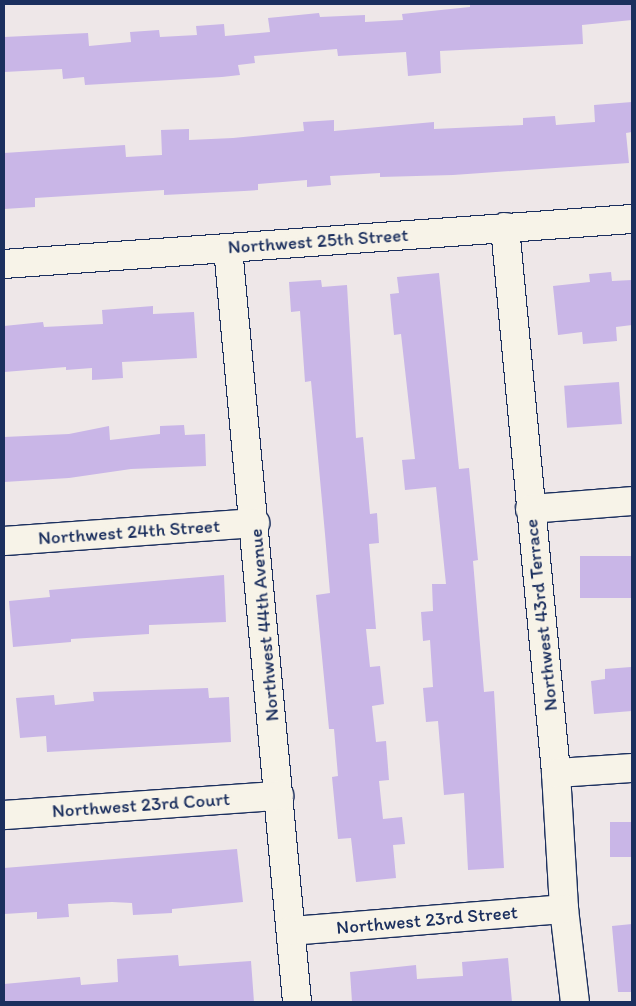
<!DOCTYPE html>
<html>
<head>
<meta charset="utf-8">
<style>
	body { margin:0 }
	#map { position:relative; width:636px; height:1006px; overflow:hidden; background:#eee7e8; font-family:Itim,sans-serif }
	div>[style] { position:absolute }
	[style*='--x'] { left:calc(var(--x)*1px); top:calc(var(--y)*1px); width:calc(var(--w)*1px); rotate:calc(var(--a)*1deg) }
	.building>* { inset:0; background:#c9b6e7; transform-origin:0 0 }
	.roads { filter:drop-shadow(1px 0 #1b2f5e) drop-shadow(-1px 0 #1b2f5e) drop-shadow(0 1px #1b2f5e) drop-shadow(0 -1px #1b2f5e) }
	.minor>* { height:28px; margin:-14px; padding:0 14px; transform-origin:14px; border-radius:14px; background:#f7f3e8 }
	span { translate:-50% -50%; white-space:nowrap; text-align:center; line-height:1.15; -webkit-text-stroke:4.5px #f7f3e8; paint-order:stroke }
	.street-label { font-size:19px; color:#1b2f5e }
	.frame { position:absolute; inset:0; border:5px solid #1b2f5e; pointer-events:none }
</style>
</head>
<body>
<div id="map">
	<div class="building">
		<div style="clip-path:polygon(470px 4px,632px 4px,632px 20px,582px 25px,583px 44px,440px 51px,441px 73px,408px 76px,406px 52px,338px 56px,337px 49px,254px 56px,255px 63px,238px 65px,240px 75px,222px 77px,85px 85px,84px 77px,63px 79px,62px 69px,4px 72px,4px 37px,88px 33px,89px 46px,131px 42px,130px 32px,159px 30px,160px 37px,197px 35px,196px 26px,224px 24px,225px 36px,270px 32px,268px 18px,319px 13px,320px 17px,365px 15px,365px 22px,403px 20px,402px 14px,470px 7px)"></div>
		<div style="clip-path:polygon(632px 102px,632px 132px,626px 133px,629px 163px,453px 175px,380px 177px,380px 173px,330px 176px,331px 185px,307px 187px,307px 180px,258px 184px,258px 190px,244px 191px,164px 195px,164px 190px,35px 198px,35px 207px,4px 209px,4px 153px,125px 145px,126px 157px,162px 155px,161px 130px,189px 129px,189px 140px,233px 138px,304px 131px,303px 122px,334px 120px,334px 131px,434px 122px,434px 129px,523px 125px,523px 118px,555px 116px,556px 125px,595px 122px,594px 105px)"></div>
		<div style="clip-path:polygon(611px 272px,612px 281px,632px 280px,632px 325px,616px 327px,617px 341px,583px 344px,582px 332px,558px 335px,553px 286px,590px 282px,589px 274px)"></div>
		<div style="clip-path:polygon(439px 273px,459px 469px,469px 468px,478px 560px,473px 561px,484px 692px,494px 691px,504px 868px,468px 870px,464px 793px,444px 795px,438px 721px,426px 722px,423px 688px,433px 687px,430px 640px,423px 641px,421px 612px,433px 611px,432px 584px,446px 584px,436px 487px,405px 490px,402px 460px,415px 459px,401px 334px,394px 335px,390px 294px,399px 293px,397px 277px)"></div>
		<div style="clip-path:polygon(321px 280px,322px 287px,347px 285px,356px 438px,363px 437px,370px 514px,377px 513px,379px 543px,369px 544px,376px 629px,366px 629px,370px 667px,380px 666px,384px 704px,372px 706px,376px 742px,386px 741px,389px 780px,379px 781px,383px 819px,402px 817px,405px 844px,393px 845px,396px 878px,356px 882px,351px 838px,338px 839px,332px 777px,338px 776px,334px 729px,329px 729px,316px 595px,330px 593px,325px 534px,311px 381px,305px 382px,300px 311px,291px 312px,289px 282px)"></div>
		<div style="clip-path:polygon(153px 306px,153px 314px,194px 312px,197px 358px,122px 362px,123px 378px,92px 380px,92px 368px,66px 370px,66px 367px,4px 372px,4px 326px,43px 322px,44px 327px,103px 324px,102px 310px)"></div>
		<div style="left:619px;top:382px;width:42px;height:55px;rotate:86deg"></div>
		<div style="clip-path:polygon(184px 425px,185px 435px,205px 434px,206px 466px,131px 469px,69px 478px,4px 482px,4px 437px,69px 434px,109px 426px,110px 440px,160px 434px,160px 426px)"></div>
		<div style="left:632px;top:556px;width:42px;height:52px;rotate:90deg"></div>
		<div style="clip-path:polygon(224px 575px,226px 622px,149px 625px,149px 634px,71px 639px,71px 642px,13px 647px,9px 601px,50px 597px,49px 590px)"></div>
		<div style="clip-path:polygon(631px 667px,632px 711px,594px 714px,591px 681px,605px 679px,605px 669px)"></div>
		<div style="clip-path:polygon(208px 688px,209px 698px,229px 697px,231px 742px,47px 752px,46px 736px,20px 738px,16px 698px,54px 695px,55px 705px,94px 701px,93px 692px)"></div>
		<div style="left:632px;top:822px;width:35px;height:22px;rotate:90deg"></div>
		<div style="clip-path:polygon(237px 849px,243px 902px,172px 909px,172px 913px,133px 915px,132px 903px,112px 902px,68px 904px,69px 917px,37px 919px,37px 912px,4px 914px,4px 868px)"></div>
		<div style="clip-path:polygon(632px 924px,632px 992px,618px 992px,612px 926px)"></div>
		<div style="clip-path:polygon(178px 955px,179px 966px,251px 961px,254px 1002px,4px 1002px,4px 984px,80px 977px,81px 985px,118px 982px,117px 959px)"></div>
		<div style="clip-path:polygon(508px 958px,512px 1002px,352px 1002px,350px 972px,416px 965px,417px 979px,463px 976px,462px 962px)"></div>
	</div>
	<div class="roads">
		<div class="minor">
			<div style="--x:505;--y:227;--w:548;--a:84.66"></div>
			<div style="--x:556;--y:773;--w:136;--a:86.6"></div>
			<div style="--x:564;--y:909;--w:94;--a:83.3"></div>
			<div style="--x:228;--y:248;--w:757;--a:84.77"></div>
			<div style="--x:4;--y:264;--w:630;--a:-4.1"></div>
			<div style="--x:530;--y:509;--w:102;--a:-4.5"></div>
			<div style="--x:4;--y:541;--w:252;--a:-4.1"></div>
			<div style="--x:556;--y:773;--w:76;--a:-3.8"></div>
			<div style="--x:4;--y:815;--w:276;--a:-4"></div>
			<div style="--x:291;--y:931;--w:274;--a:-4.6"></div>
		</div>
	</div>
	<div class="street-label">
		<span style="left:318px;top:241px;rotate:-4deg">Northwest 25th Street</span>
		<span style="left:129px;top:532px;rotate:-4deg">Northwest 24th Street</span>
		<span style="left:541px;top:615px;rotate:-96deg">Northwest 43rd Terrace</span>
		<span style="left:264px;top:625px;rotate:-95deg">Northwest 44th Avenue</span>
		<span style="left:141px;top:805px;rotate:-4deg">Northwest 23rd Court</span>
		<span style="left:427px;top:920px;rotate:-5deg">Northwest 23rd Street</span>
	</div>
	<div class="frame"></div>
</div>
</body>
</html>
